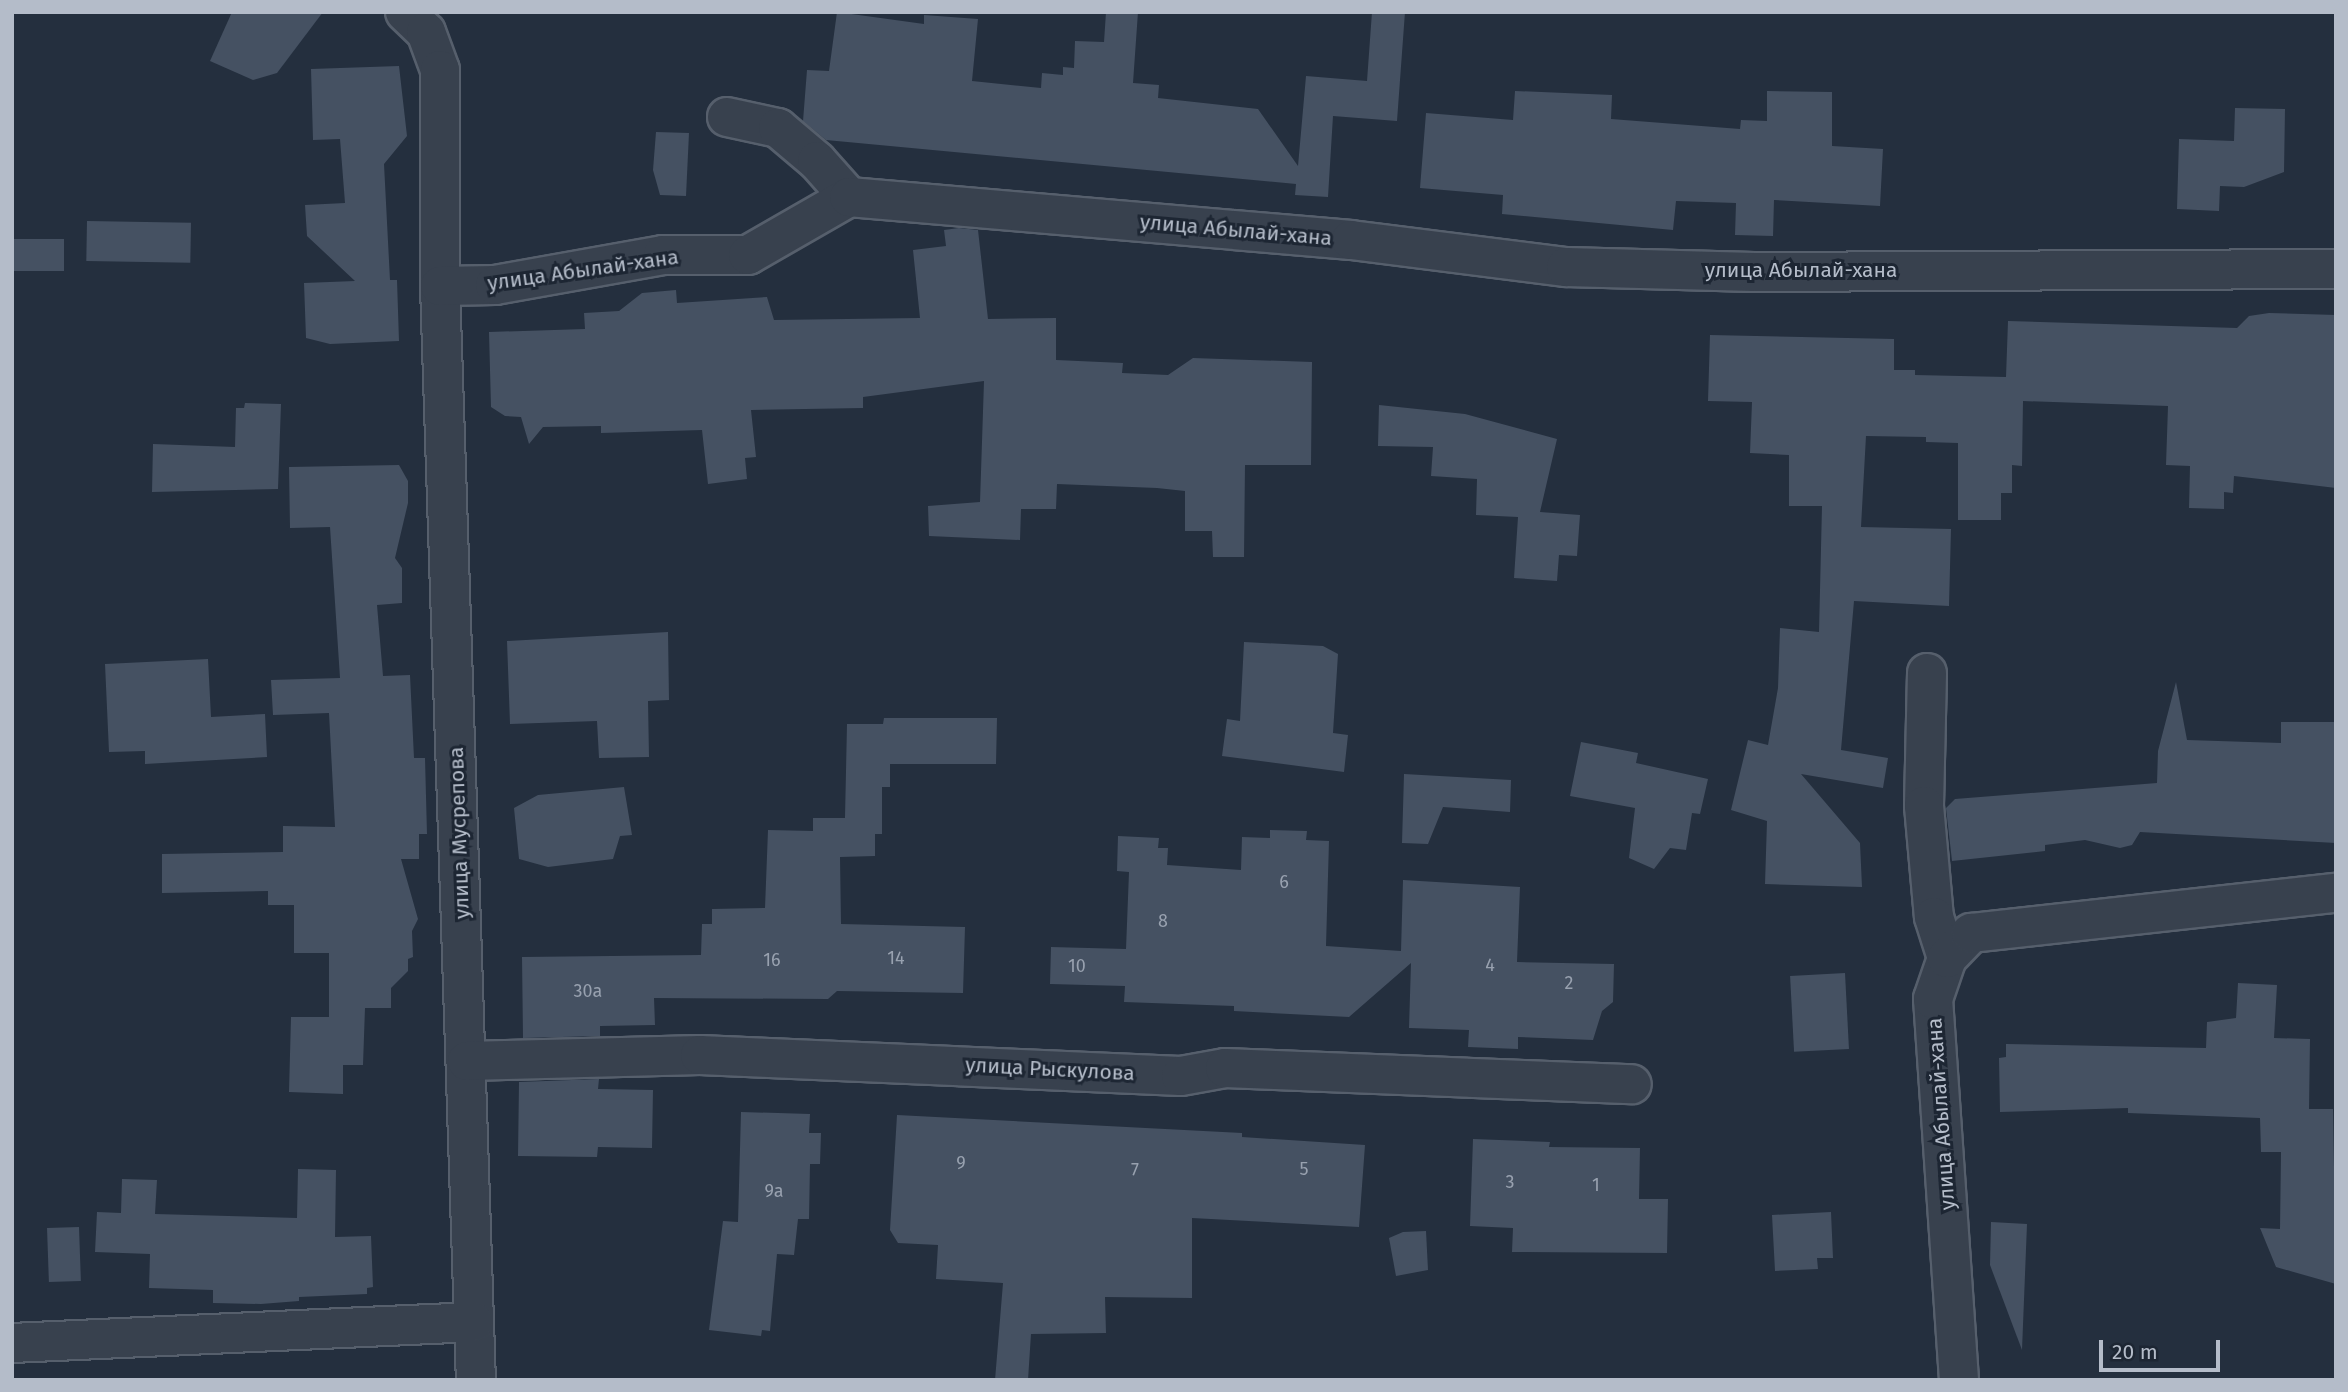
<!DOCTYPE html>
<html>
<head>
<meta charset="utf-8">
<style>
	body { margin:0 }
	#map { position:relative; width:2348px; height:1392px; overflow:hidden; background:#242f3e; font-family:"Fira Sans",sans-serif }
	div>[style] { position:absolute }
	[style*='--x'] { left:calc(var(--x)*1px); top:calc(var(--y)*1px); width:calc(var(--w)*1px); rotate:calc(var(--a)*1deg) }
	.building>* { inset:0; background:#455162; transform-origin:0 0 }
	.roads { filter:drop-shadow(2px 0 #565f6c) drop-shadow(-2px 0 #565f6c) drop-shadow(0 2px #565f6c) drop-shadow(0 -2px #565f6c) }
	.minor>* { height:38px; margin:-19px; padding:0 19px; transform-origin:19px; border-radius:19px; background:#38414e }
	span { translate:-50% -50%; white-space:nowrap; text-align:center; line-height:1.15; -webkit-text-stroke:6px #1d2633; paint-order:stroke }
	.number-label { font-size:18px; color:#98a1af }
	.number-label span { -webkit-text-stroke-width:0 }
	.street-label { font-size:21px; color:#b4bcc9 }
	.frame { position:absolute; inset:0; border:14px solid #b4bcc9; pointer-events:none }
	.scale { position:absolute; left:2099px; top:1340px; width:121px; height:32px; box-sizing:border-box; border:4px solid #b4bcc9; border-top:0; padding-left:9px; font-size:21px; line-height:24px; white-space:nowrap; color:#b4bcc9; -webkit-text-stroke:5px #1d2633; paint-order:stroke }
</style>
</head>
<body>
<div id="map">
	<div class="building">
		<div style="clip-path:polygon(232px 12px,323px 12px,277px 73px,253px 80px,210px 61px)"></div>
		<div style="clip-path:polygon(837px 12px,924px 24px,924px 15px,978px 19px,972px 81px,1041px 88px,1042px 73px,1063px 75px,1063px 67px,1074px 68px,1075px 41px,1104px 42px,1106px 12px,1138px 12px,1133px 83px,1159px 85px,1158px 98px,1258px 109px,1298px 166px,1306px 76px,1367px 81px,1372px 12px,1405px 12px,1397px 121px,1333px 116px,1328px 197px,1295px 195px,1296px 184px,826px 140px,803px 121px,807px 70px,829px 71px)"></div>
		<div style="clip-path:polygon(399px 66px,407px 136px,384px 164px,390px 280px,397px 280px,399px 341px,330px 344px,306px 338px,304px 283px,355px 281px,307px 236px,305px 205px,345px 203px,340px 139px,313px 140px,311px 69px)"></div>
		<div style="clip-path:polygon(1515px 91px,1612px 95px,1611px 119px,1740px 129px,1741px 120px,1767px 121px,1767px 91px,1832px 92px,1832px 146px,1883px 149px,1880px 206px,1774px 200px,1773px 236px,1735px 235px,1736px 203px,1676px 201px,1673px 230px,1502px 214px,1503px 195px,1420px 188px,1426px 113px,1513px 120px)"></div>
		<div style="clip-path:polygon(2235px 108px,2285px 109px,2284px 172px,2244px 187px,2220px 186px,2219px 211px,2177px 209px,2179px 139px,2234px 141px)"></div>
		<div style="clip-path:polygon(656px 132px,689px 133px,686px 196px,660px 195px,653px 170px)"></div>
		<div style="left:87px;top:221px;width:104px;height:40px;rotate:1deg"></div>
		<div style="clip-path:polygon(959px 228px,978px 230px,988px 319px,1056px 318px,1056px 360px,1123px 363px,1122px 373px,1168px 375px,1193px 358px,1312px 362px,1311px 465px,1245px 465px,1244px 557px,1213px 557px,1212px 531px,1185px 531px,1185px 491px,1157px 488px,1057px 484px,1056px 509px,1021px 509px,1020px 540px,929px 536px,928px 506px,980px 502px,984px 381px,863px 397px,863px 408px,751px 410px,756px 457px,745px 458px,747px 479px,708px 484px,702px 430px,601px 433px,601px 426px,543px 427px,529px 444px,521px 417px,505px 416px,491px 407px,489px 332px,585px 329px,584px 313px,619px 311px,642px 293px,676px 290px,677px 303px,767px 297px,774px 320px,920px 318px,913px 250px,946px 246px,944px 230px)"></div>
		<div style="left:64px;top:239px;width:32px;height:52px;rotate:90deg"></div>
		<div style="clip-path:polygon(2269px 313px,2336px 315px,2336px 488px,2234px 476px,2233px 493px,2224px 492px,2224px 509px,2189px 508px,2190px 466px,2166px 465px,2168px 406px,2023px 401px,2022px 466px,2012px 465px,2012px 493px,2001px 493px,2001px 520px,1958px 520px,1958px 443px,1926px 442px,1926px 437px,1866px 436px,1861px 527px,1951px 529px,1949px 606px,1854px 601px,1841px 750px,1888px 758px,1883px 788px,1801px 774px,1860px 843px,1862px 887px,1765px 884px,1767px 821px,1731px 810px,1748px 740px,1768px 745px,1778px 688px,1780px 628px,1819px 632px,1822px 506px,1789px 506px,1789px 455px,1750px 453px,1752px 402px,1708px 401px,1710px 335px,1894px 339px,1894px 370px,1915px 370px,1915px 375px,2006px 377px,2008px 321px,2237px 328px,2249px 316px)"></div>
		<div style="clip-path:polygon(245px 403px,281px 404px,278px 489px,152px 492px,153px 444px,235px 447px,236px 408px,244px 408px)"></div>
		<div style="clip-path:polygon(1379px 405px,1465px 414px,1557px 439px,1540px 512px,1580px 515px,1577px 556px,1559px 555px,1557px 581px,1514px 578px,1518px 517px,1476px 515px,1477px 479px,1431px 476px,1433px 447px,1378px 446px)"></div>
		<div style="clip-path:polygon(399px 465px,408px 481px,408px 503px,395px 558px,402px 568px,402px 603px,377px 605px,383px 676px,410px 675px,414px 758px,425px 758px,427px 834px,419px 834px,419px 859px,401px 859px,418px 919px,412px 931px,413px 957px,408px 959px,408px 971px,391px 988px,391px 1008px,365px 1008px,363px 1065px,343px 1065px,343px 1094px,289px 1092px,291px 1017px,329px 1017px,329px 953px,294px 953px,294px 905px,268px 905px,268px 891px,162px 893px,162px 854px,283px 852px,283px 826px,335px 827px,329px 713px,273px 715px,271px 680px,340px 678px,330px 527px,290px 528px,289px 467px)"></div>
		<div style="clip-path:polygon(668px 632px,669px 700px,648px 701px,649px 757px,599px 758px,597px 721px,510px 724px,507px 641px)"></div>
		<div style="clip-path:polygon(1244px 642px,1323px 646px,1338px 654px,1333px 733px,1348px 735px,1344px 772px,1222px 756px,1227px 719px,1240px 721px)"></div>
		<div style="clip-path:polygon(208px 659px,211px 717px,265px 714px,267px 757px,145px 764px,145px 751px,109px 752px,105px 664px)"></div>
		<div style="clip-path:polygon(2176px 682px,2187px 740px,2281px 743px,2281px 722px,2336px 722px,2336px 843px,2140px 832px,2132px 845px,2120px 848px,2085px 840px,2045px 845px,2045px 851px,1952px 861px,1946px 808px,1955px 799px,2157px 783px,2158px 751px)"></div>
		<div style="clip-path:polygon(884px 718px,997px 718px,996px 764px,890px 764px,890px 787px,882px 787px,882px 834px,875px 834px,875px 856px,840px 857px,841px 924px,965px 927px,963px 993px,837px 991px,828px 999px,654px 998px,655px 1025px,600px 1026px,600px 1036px,523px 1038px,522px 957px,701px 955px,702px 924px,712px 924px,712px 909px,765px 908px,768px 830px,813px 831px,813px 818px,845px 818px,847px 724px,883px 724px)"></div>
		<div style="clip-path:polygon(1581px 742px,1638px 753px,1636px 763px,1708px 779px,1700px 814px,1692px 813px,1686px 850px,1670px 848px,1654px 869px,1629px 858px,1635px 808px,1570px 796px)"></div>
		<div style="clip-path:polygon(1404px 774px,1511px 780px,1510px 812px,1443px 807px,1428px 844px,1402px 843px)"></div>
		<div style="clip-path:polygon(624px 787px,632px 835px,620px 836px,613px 859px,548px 867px,519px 859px,514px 808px,538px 795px)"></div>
		<div style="clip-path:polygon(1270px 830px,1307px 831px,1306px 840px,1329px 841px,1326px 946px,1401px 951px,1403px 880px,1520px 887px,1517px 962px,1614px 964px,1613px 1002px,1602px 1011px,1593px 1040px,1518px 1037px,1518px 1049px,1468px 1047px,1469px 1030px,1409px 1028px,1411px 963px,1349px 1017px,1234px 1011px,1234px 1006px,1124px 1002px,1125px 986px,1050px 984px,1051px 947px,1126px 949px,1129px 872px,1117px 871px,1118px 836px,1159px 838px,1158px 848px,1168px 848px,1167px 865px,1241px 870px,1242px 837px,1270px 838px)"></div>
		<div style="left:1845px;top:973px;width:76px;height:55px;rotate:87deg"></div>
		<div style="clip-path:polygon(2238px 983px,2277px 985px,2274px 1038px,2310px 1039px,2309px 1109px,2333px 1109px,2336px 1284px,2276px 1267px,2260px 1228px,2280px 1229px,2281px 1152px,2261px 1152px,2260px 1118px,2128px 1113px,2128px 1108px,2000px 1112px,1999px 1058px,2006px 1057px,2006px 1044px,2206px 1048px,2207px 1022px,2236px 1018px)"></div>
		<div style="clip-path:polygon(599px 1079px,598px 1089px,653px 1090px,652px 1148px,598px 1147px,597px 1157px,518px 1156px,519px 1082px)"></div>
		<div style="clip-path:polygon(741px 1112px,810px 1114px,809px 1133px,821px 1133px,820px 1164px,810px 1164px,809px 1219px,798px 1219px,794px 1255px,777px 1254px,770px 1331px,762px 1330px,761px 1336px,709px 1330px,723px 1221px,738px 1222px)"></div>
		<div style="clip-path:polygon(897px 1115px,1242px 1133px,1242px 1137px,1365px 1145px,1359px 1227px,1192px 1218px,1192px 1298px,1105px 1297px,1106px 1333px,1031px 1334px,1028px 1380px,995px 1380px,1003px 1283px,936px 1279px,938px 1245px,898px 1243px,890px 1230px)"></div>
		<div style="clip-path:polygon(1473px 1139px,1550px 1142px,1549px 1147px,1640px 1148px,1639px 1199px,1668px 1199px,1667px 1253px,1512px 1252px,1513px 1228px,1470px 1226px)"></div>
		<div style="clip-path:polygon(298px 1169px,336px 1170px,335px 1237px,371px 1236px,373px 1287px,367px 1288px,367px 1294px,299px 1297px,299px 1301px,261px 1304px,213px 1303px,213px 1290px,149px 1288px,150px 1254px,95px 1252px,97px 1212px,121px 1213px,122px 1179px,157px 1180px,155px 1214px,297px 1218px)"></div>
		<div style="clip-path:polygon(1831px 1212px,1833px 1258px,1817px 1258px,1818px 1269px,1775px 1271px,1772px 1215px)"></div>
		<div style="clip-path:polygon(1991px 1222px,2027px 1224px,2022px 1350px,1990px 1265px)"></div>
		<div style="left:79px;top:1227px;width:54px;height:32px;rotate:88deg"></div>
		<div style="clip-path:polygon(1426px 1231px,1428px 1270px,1396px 1276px,1389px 1238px,1403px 1232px)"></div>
	</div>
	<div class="roads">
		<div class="minor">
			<div style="--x:405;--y:12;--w:29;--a:44"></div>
			<div style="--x:426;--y:32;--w:40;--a:69.8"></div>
			<div style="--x:440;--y:70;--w:216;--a:90"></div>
			<div style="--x:440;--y:286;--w:1095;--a:88.12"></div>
			<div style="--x:727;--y:117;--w:52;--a:12.2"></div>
			<div style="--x:778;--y:128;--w:51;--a:40.2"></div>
			<div style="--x:817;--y:161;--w:48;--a:48.4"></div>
			<div style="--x:440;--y:286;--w:55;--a:-1"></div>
			<div style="--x:495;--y:285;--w:171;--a:-10.1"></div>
			<div style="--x:663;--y:255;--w:85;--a:0"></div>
			<div style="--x:748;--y:255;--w:116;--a:-29.9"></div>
			<div style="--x:849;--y:197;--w:504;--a:4.9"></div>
			<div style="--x:1351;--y:240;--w:217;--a:7.2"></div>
			<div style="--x:1566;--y:267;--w:188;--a:1.5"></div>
			<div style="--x:1754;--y:272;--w:582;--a:-0.3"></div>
			<div style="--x:1927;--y:673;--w:133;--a:91.3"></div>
			<div style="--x:1924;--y:806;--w:111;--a:84.9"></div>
			<div style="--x:1934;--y:917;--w:43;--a:72.4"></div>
			<div style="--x:467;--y:1061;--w:233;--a:-1.5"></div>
			<div style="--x:700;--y:1055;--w:481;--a:2.5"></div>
			<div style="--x:1181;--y:1076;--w:45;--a:-10.3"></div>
			<div style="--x:1225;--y:1068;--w:407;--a:2.3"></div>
			<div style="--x:12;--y:1343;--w:462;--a:-2.6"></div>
			<div style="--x:1959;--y:1380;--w:382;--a:-93.9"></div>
			<div style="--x:1933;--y:999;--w:43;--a:-71.1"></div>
			<div style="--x:1947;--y:958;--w:35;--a:-46"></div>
			<div style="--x:1971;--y:933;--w:367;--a:-6.3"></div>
		</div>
	</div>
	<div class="number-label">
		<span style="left:1284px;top:882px">6</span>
		<span style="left:1163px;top:921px">8</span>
		<span style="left:896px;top:958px">14</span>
		<span style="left:772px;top:960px">16</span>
		<span style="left:1490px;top:965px">4</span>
		<span style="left:1077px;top:966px">10</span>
		<span style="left:1569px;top:983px">2</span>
		<span style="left:588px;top:991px">30а</span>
		<span style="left:961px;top:1163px">9</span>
		<span style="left:1304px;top:1169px">5</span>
		<span style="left:1135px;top:1170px">7</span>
		<span style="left:1510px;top:1182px">3</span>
		<span style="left:1596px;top:1185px">1</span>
		<span style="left:774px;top:1191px">9а</span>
	</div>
	<div class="street-label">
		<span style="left:1236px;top:230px;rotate:5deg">улица Абылай-хана</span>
		<span style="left:583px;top:270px;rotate:-8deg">улица Абылай-хана</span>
		<span style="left:1801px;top:270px">улица Абылай-хана</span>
		<span style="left:459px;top:833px;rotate:-92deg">улица Мусрепова</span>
		<span style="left:1050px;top:1069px;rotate:3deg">улица Рыскулова</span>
		<span style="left:1941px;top:1114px;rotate:-94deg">улица Абылай-хана</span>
	</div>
	<div class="frame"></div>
	<div class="scale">20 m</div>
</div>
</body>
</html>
